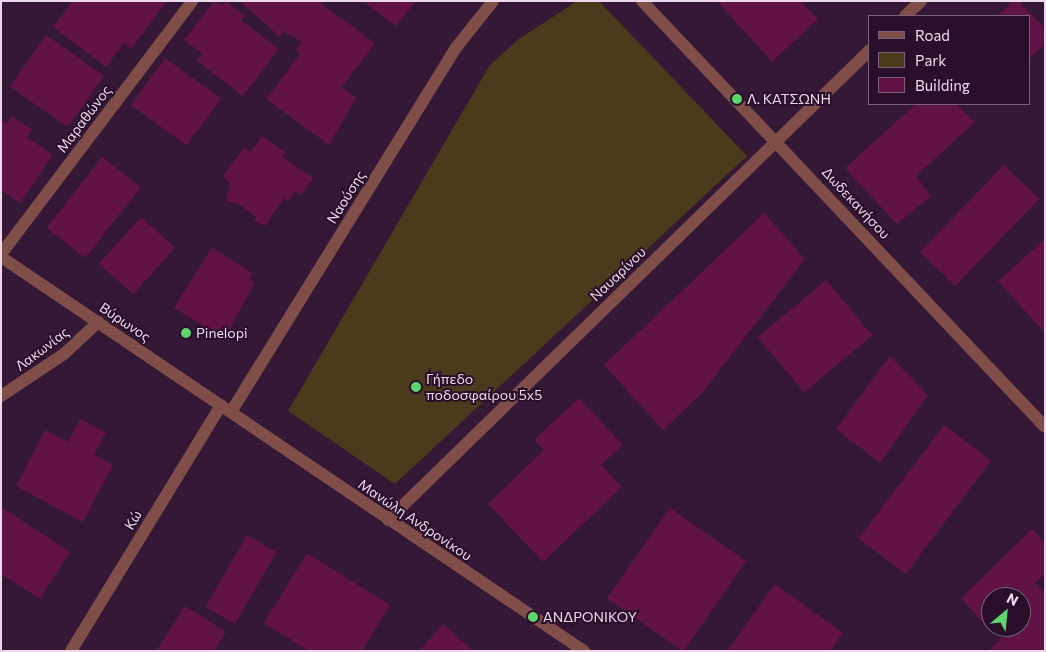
<!DOCTYPE html>
<html>
<head>
<meta charset="utf-8">
<style>
	body { margin:0 }
	#map { position:relative; width:1046px; height:652px; overflow:hidden; background:#351835; font-family:Commissioner,sans-serif }
	div>[style] { position:absolute }
	[style*='--x'] { left:calc(var(--x)*1px); top:calc(var(--y)*1px); width:calc(var(--w)*1px); rotate:calc(var(--a)*1deg) }
	.green>* { inset:0; background:#493b1b }
	.building>* { inset:0; background:#601344; transform-origin:0 0 }
	.minor>* { height:12px; margin:-6px; padding:0 6px; transform-origin:6px; border-radius:6px; background:#7f4e48 }
	.dots>* { width:14px; height:14px; translate:-50% -50%; box-sizing:border-box; border:2px solid #2a0f2b; border-radius:50% }
	span { translate:-50% -50%; white-space:nowrap; text-align:center; line-height:1.15; -webkit-text-stroke:4px #2a0f2b; paint-order:stroke }
	.poi-label { font-size:14px; color:#ecdaec }
	.left { translate:0 -50%; text-align:left }
	.street-label { font-size:14px; color:#ecdaec }
	.frame { position:absolute; inset:0; border:2px solid #ecdaec; pointer-events:none }
	.legend { position:absolute; left:868px; top:15px; width:162px; height:90px; box-sizing:border-box; background:#2a0f2b; border:1px solid #786078; margin:0; padding:6px 9px; list-style:none; font-size:15px; color:#ecdaec }
	.legend li { display:flex; align-items:center; gap:10px; height:25px }
	.legend b { width:25px; border:1px solid #786078 }
	.north { position:absolute; left:981px; top:587px; width:50px; height:50px; box-sizing:border-box; background:#2a0f2b; border:1px solid #786078; border-radius:50%; rotate:28deg; font-size:14px; font-weight:700; line-height:20px; text-align:center; color:#ecdaec }
	.north::after { content:''; display:block; margin:auto; width:18px; height:22px; background:#5cd56d; clip-path:polygon(50% 0,100% 100%,50% 72%,0 100%) }
</style>
</head>
<body>
<div id="map">
	<div class="green">
		<div style="clip-path:polygon(577px 1px,599px 1px,747px 156px,395px 484px,288px 411px,490px 65px,519px 39px)"></div>
	</div>
	<div class="building">
		<div style="clip-path:polygon(73px 1px,167px 1px,131px 49px,124px 43px,106px 67px,53px 27px)"></div>
		<div style="clip-path:polygon(214px 1px,223px 6px,226px 1px,245px 16px,241px 20px,279px 49px,243px 96px,197px 61px,202px 53px,184px 40px)"></div>
		<div style="clip-path:polygon(240px 1px,318px 1px,375px 43px,342px 87px,356px 98px,329px 145px,266px 99px,300px 54px,296px 50px,302px 42px,283px 32px,280px 37px)"></div>
		<div style="clip-path:polygon(363px 1px,416px 1px,396px 26px)"></div>
		<div style="clip-path:polygon(717px 1px,801px 1px,818px 19px,772px 62px)"></div>
		<div style="clip-path:polygon(1013px 1px,1018px 1px,1045px 28px,1045px 44px,1030px 58px,1030px 16px,997px 16px)"></div>
		<div style="left:46px;top:35px;width:71px;height:63px;rotate:35deg"></div>
		<div style="left:165px;top:58px;width:69px;height:58px;rotate:36deg"></div>
		<div style="clip-path:polygon(916px 104px,956px 104px,975px 122px,916px 176px,931px 196px,897px 224px,845px 168px)"></div>
		<div style="clip-path:polygon(12px 116px,32px 130px,27px 137px,53px 155px,20px 203px,1px 190px,1px 120px,7px 123px)"></div>
		<div style="clip-path:polygon(262px 136px,286px 153px,282px 157px,313px 178px,301px 195px,295px 191px,288px 201px,284px 198px,265px 226px,254px 221px,256px 217px,239px 204px,226px 201px,230px 183px,223px 176px,244px 148px,251px 152px)"></div>
		<div style="left:102px;top:157px;width:49px;height:90px;rotate:38deg"></div>
		<div style="left:1004px;top:165px;width:49px;height:121px;rotate:44deg"></div>
		<div style="clip-path:polygon(764px 213px,805px 259px,703px 392px,663px 430px,604px 365px)"></div>
		<div style="left:141px;top:217px;width:46px;height:63px;rotate:42deg"></div>
		<div style="clip-path:polygon(1045px 239px,1045px 333px,998px 281px)"></div>
		<div style="clip-path:polygon(212px 247px,253px 274px,249px 279px,255px 282px,224px 339px,174px 308px)"></div>
		<div style="left:826px;top:280px;width:72px;height:89px;rotate:50deg"></div>
		<div style="clip-path:polygon(890px 356px,928px 395px,880px 463px,836px 429px)"></div>
		<div style="clip-path:polygon(579px 398px,623px 445px,601px 465px,622px 487px,543px 562px,488px 504px,544px 450px,534px 440px)"></div>
		<div style="clip-path:polygon(80px 419px,106px 433px,94px 455px,113px 465px,83px 522px,16px 486px,45px 430px,68px 442px)"></div>
		<div style="left:944px;top:425px;width:59px;height:142px;rotate:37deg"></div>
		<div style="clip-path:polygon(1px 507px,70px 552px,40px 599px,1px 574px)"></div>
		<div style="left:670px;top:508px;width:93px;height:110px;rotate:35deg"></div>
		<div style="clip-path:polygon(1032px 529px,1045px 543px,1045px 574px,1035px 583px,1045px 594px,1045px 651px,988px 651px,1013px 627px,1021px 627px,1021px 597px,991px 597px,991px 621px,986px 626px,961px 598px)"></div>
		<div style="left:247px;top:535px;width:34px;height:83px;rotate:30deg"></div>
		<div style="clip-path:polygon(307px 553px,390px 605px,362px 651px,309px 651px,264px 623px)"></div>
		<div style="clip-path:polygon(775px 584px,843px 633px,830px 651px,727px 651px)"></div>
		<div style="clip-path:polygon(185px 606px,226px 632px,214px 651px,156px 651px)"></div>
		<div style="clip-path:polygon(443px 624px,473px 651px,419px 651px)"></div>
	</div>
	<div class="minor">
		<div style="--x:642;--y:1;--w:586;--a:46.59"></div>
		<div style="--x:905;--y:16;--w:22;--a:-43"></div>
		<div style="--x:1;--y:254;--w:317;--a:-52.9"></div>
		<div style="--x:1;--y:257;--w:704;--a:34.05"></div>
		<div style="--x:1;--y:396;--w:76;--a:-33.7"></div>
		<div style="--x:64;--y:354;--w:47;--a:-43.3"></div>
		<div style="--x:231;--y:412;--w:427;--a:-58.3"></div>
		<div style="--x:455;--y:49;--w:61;--a:-51.6"></div>
		<div style="--x:388;--y:520;--w:673;--a:-44.28"></div>
		<div style="--x:71;--y:651;--w:288;--a:-58.6"></div>
	</div>
	<div class="dots">
		<div style="left:737px;top:99px;background:#5cd56d"></div>
		<div style="left:186px;top:333px;background:#5cd56d"></div>
		<div style="left:416px;top:387px;background:#5cd56d"></div>
		<div style="left:533px;top:617px;background:#5cd56d"></div>
	</div>
	<div class="poi-label">
		<span class="left" style="left:747px;top:99px">Λ. ΚΑΤΣΩΝΗ</span>
		<span class="left" style="left:196px;top:333px">Pinelopi</span>
		<span class="left" style="left:426px;top:387px">Γήπεδο<br>ποδοσφαίρου 5x5</span>
		<span class="left" style="left:543px;top:617px">ΑΝΔΡΟΝΙΚΟΥ</span>
	</div>
	<div class="street-label">
		<span style="left:84px;top:119px;rotate:-53deg">Μαραθώνος</span>
		<span style="left:346px;top:197px;rotate:-58deg">Ναούσης</span>
		<span style="left:856px;top:203px;rotate:47deg">Δωδεκανήσου</span>
		<span style="left:618px;top:274px;rotate:-44deg">Ναυαρίνου</span>
		<span style="left:125px;top:322px;rotate:34deg">Βύρωνος</span>
		<span style="left:42px;top:349px;rotate:-37deg">Λακωνίας</span>
		<span style="left:133px;top:520px;rotate:-59deg">Κώ</span>
		<span style="left:415px;top:520px;rotate:34deg">Μανώλη Ανδρονίκου</span>
	</div>
	<div class="frame"></div>
	<ul class="legend">
	<li><b style="height:6px;background:#7f4e48"></b>Road</li>
	<li><b style="height:14px;background:#493b1b"></b>Park</li>
	<li><b style="height:14px;background:#601344"></b>Building</li>
	</ul>
	<div class="north">N</div>
</div>
</body>
</html>
